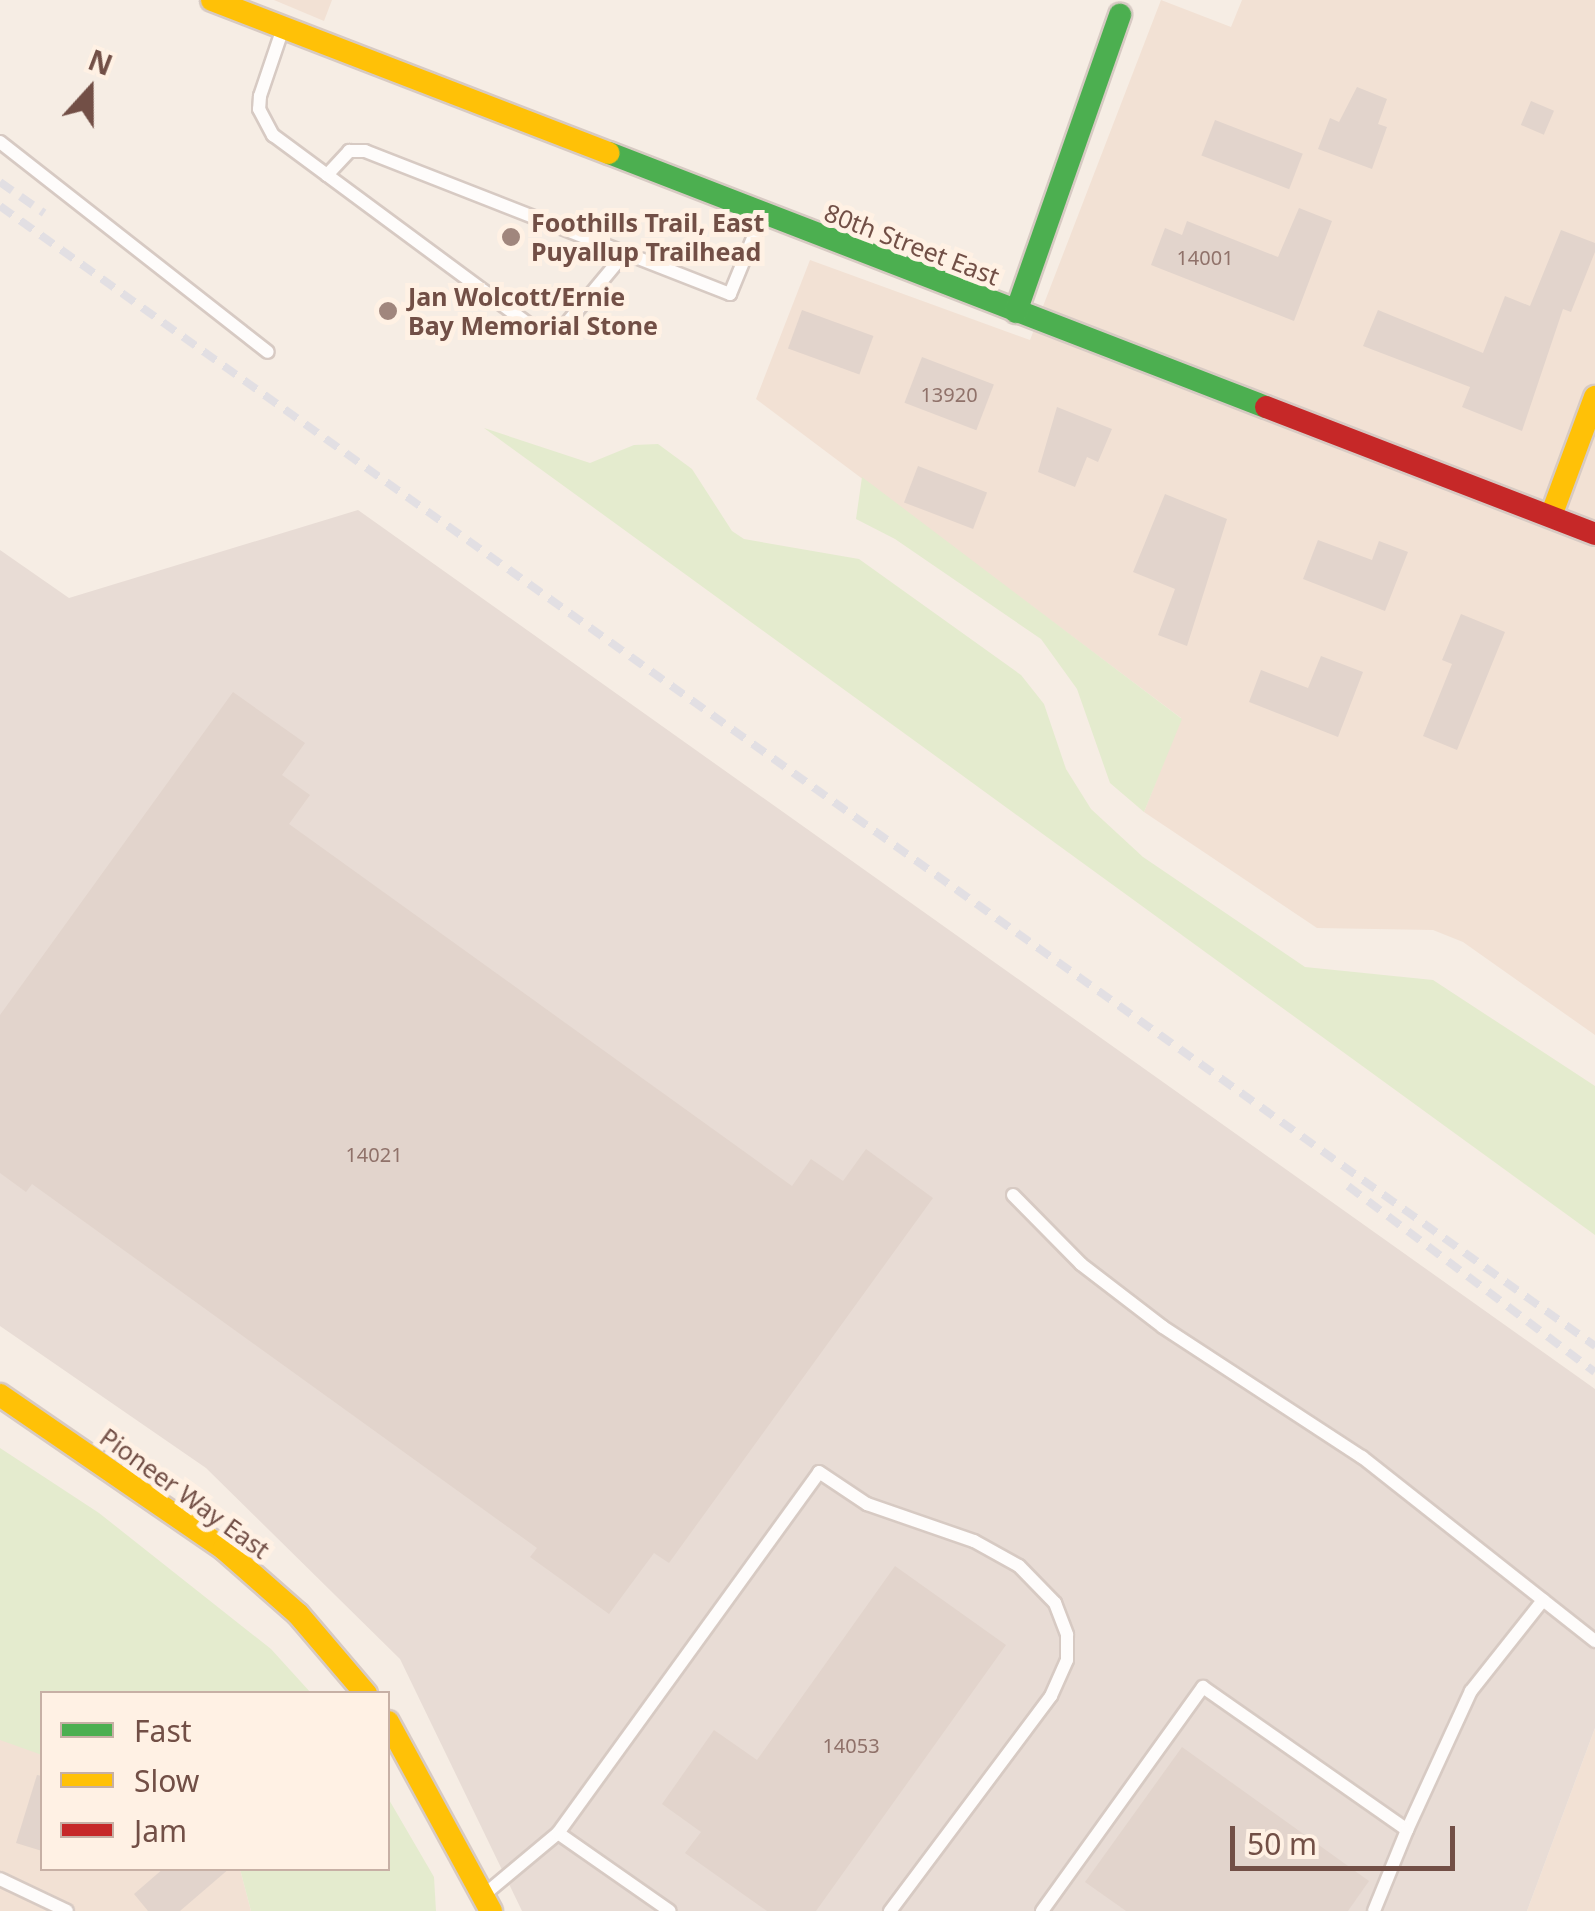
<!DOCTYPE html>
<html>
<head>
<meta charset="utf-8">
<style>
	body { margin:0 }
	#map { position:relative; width:1595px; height:1911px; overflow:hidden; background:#f6ede4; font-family:"Noto Sans",sans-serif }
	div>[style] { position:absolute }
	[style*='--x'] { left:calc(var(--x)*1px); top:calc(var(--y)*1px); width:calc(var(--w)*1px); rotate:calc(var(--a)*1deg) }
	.residential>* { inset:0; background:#f2e1d4 }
	.industrial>* { inset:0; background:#e8dcd5 }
	.green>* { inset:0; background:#e4ebce }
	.building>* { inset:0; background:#e2d4cc; transform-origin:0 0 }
	.roads { filter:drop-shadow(2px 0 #d7cac3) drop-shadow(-2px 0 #d7cac3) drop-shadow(0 2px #d7cac3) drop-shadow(0 -2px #d7cac3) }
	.lane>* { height:12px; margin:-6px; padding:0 6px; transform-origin:6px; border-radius:6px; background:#fefcfb }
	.fast>* { height:22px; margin:-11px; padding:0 11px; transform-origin:11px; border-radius:11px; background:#4caf50 }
	.slow>* { height:22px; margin:-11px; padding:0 11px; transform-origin:11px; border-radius:11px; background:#ffc107 }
	.jam>* { height:22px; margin:-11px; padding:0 11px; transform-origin:11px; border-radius:11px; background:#c62828 }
	.rail>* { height:8px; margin-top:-4px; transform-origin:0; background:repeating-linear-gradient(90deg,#e2dfe3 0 15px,transparent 0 25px) }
	.dots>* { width:28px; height:28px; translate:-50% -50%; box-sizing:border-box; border:5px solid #fff1e4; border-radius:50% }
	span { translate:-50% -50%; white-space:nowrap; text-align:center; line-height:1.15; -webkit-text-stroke:10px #fff1e4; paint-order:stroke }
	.number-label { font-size:20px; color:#90726a }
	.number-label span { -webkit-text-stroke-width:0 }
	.poi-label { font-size:25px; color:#724f46; font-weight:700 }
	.left { translate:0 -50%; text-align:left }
	.street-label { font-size:25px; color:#724f46 }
	.legend { position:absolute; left:40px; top:1691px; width:350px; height:180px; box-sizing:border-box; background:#fff1e4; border:2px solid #c7b0a5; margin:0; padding:12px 18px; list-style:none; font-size:30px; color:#724f46 }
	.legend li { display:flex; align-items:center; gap:20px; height:50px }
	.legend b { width:50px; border:2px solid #c7b0a5 }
	.north { position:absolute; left:40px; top:40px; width:100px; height:100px; -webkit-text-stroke:8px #fff1e4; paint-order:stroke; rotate:21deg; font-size:28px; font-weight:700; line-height:40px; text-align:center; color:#724f46 }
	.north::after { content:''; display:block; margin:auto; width:35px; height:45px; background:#724f46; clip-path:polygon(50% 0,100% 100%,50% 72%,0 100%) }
	.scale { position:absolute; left:1230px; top:1826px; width:225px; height:45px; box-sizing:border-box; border:5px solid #724f46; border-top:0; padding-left:12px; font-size:30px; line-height:35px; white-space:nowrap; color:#724f46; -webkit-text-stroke:8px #fff1e4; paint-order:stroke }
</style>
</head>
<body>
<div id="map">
	<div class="residential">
		<div style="clip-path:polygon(274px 0,332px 0,324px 21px)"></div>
		<div style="clip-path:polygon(1161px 0,1231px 27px,1242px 0,1595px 0,1595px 1035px,1463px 942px,1433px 930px,1317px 928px,1144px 812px,1181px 718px,756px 399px,810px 260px,1030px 340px)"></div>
		<div style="clip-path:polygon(0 1717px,42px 1736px,42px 1868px,240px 1869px,251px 1911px,0 1911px)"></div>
		<div style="clip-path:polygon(1595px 1728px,1595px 1911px,1527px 1911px)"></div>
	</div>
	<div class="industrial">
		<div style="clip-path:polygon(358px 510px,1595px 1389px,1595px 1728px,1527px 1911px,522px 1911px,400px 1659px,206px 1468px,0 1326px,0 550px,69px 598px)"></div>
	</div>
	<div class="green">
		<div style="clip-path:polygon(484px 428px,590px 463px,634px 445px,658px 444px,692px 469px,732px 531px,744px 539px,859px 559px,1021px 675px,1044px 704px,1066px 769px,1091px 809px,1143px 857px,1305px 967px,1433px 980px,1595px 1086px,1595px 1235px)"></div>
		<div style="clip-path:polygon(862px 477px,1182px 719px,1144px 812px,1110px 783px,1077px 689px,1041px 639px,895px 539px,856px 519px)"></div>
		<div style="clip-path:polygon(0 1448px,99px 1513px,271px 1649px,311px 1693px,42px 1694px,42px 1755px,0 1740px)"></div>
		<div style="clip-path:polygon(388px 1798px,434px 1877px,436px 1911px,251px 1911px,240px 1869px,388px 1868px)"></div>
	</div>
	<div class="building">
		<div style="clip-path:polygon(1357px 87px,1387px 99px,1378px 124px,1387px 127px,1372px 169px,1318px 149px,1330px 118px,1339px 122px)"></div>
		<div style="left:1531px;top:101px;width:25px;height:26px;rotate:23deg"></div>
		<div style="left:1215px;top:120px;width:94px;height:38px;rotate:21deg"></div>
		<div style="clip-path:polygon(1299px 208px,1332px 221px,1294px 321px,1151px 265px,1165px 228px,1182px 235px,1187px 221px,1278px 257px)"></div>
		<div style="clip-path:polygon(1561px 230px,1595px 243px,1595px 252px,1571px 312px,1563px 309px,1522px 431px,1462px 407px,1470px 387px,1363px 346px,1378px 310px,1483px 353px,1505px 296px,1530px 306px)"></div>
		<div style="left:802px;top:310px;width:76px;height:41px;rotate:20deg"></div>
		<div style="left:922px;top:357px;width:77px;height:49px;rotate:21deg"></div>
		<div style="clip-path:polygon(1057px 407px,1112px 429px,1098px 462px,1087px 457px,1075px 487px,1038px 472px)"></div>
		<div style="left:918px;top:466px;width:74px;height:39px;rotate:21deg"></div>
		<div style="clip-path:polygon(1165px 494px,1227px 519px,1187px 646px,1158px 635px,1175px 589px,1133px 572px)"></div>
		<div style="clip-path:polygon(1318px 540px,1372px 560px,1379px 541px,1408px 552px,1385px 611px,1303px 579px)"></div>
		<div style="clip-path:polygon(1461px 614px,1505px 632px,1457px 750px,1423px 736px,1452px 664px,1442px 660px)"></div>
		<div style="clip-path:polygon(1321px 656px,1363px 672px,1338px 737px,1249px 702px,1261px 670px,1308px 688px)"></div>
		<div style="clip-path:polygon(233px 692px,305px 743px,282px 775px,310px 795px,289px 824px,792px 1186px,811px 1159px,843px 1181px,866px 1149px,933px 1198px,669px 1563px,654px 1553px,609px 1614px,530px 1557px,537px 1548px,32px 1184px,26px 1192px,0 1173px,0 1015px)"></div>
		<div style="clip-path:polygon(895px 1566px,1006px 1645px,816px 1911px,767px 1911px,685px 1853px,701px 1832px,662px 1804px,714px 1730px,757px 1760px)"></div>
		<div style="clip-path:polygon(1182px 1747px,1369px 1881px,1348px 1911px,1126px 1911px,1085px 1882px)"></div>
		<div style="clip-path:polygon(37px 1775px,42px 1776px,42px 1851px,16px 1843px)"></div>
		<div style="clip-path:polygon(164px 1868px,230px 1868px,180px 1911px,148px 1911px,134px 1894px)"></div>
	</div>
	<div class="roads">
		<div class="lane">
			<div style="--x:282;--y:31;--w:69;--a:108.7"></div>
			<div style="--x:260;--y:96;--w:13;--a:94"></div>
			<div style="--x:259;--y:109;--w:30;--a:62"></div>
			<div style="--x:273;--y:135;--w:320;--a:36.5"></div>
			<div style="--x:530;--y:325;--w:27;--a:10"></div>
			<div style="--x:557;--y:330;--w:11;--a:-34"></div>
			<div style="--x:566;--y:324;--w:92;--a:-50.3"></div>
			<div style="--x:0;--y:142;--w:340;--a:38.1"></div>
			<div style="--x:327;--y:175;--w:33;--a:-47"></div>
			<div style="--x:349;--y:151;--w:16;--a:0"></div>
			<div style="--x:365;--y:151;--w:392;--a:21.4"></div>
			<div style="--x:730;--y:294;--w:84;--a:-67.7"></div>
			<div style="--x:1013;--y:1195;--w:97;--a:45.4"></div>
			<div style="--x:1081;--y:1264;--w:103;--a:37.5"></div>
			<div style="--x:1163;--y:1327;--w:238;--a:33.2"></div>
			<div style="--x:1362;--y:1457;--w:297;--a:38.3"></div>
			<div style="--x:1407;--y:1830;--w:153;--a:-65.3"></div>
			<div style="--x:1471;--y:1691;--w:116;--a:-51.6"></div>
			<div style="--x:558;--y:1833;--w:136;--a:34.9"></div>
			<div style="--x:0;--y:1879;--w:74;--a:25.5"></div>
			<div style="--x:485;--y:1894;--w:95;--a:-39.9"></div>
			<div style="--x:558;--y:1833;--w:445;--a:-54.1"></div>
			<div style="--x:819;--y:1472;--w:58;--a:33.7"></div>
			<div style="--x:867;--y:1504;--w:113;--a:19.1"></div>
			<div style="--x:974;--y:1541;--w:51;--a:29.1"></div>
			<div style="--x:1019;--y:1566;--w:52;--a:45.8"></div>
			<div style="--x:1055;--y:1603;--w:34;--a:69"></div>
			<div style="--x:1067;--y:1635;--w:25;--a:90"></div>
			<div style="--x:1067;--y:1660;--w:39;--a:114"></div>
			<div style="--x:1051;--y:1696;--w:269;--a:126.8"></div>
			<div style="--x:1042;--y:1911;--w:276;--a:-54.3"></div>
			<div style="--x:1203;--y:1687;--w:249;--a:35"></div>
			<div style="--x:1407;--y:1830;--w:87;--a:112.2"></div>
		</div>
		<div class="fast">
			<div style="--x:609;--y:153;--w:704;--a:21.14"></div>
			<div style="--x:1016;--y:312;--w:315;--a:-70.7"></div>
		</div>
		<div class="slow">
			<div style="--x:212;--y:0;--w:425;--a:21.1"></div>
			<div style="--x:1551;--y:516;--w:127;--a:-69.7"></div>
			<div style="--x:0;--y:1395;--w:272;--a:34.5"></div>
			<div style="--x:224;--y:1549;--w:98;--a:41.3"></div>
			<div style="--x:298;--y:1614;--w:105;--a:49.6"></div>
			<div style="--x:388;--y:1722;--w:215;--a:61.4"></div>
		</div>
		<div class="jam">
			<div style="--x:1266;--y:407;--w:353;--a:21.1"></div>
		</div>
	</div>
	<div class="rail">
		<div style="--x:0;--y:182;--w:54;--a:35.2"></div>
		<div style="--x:0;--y:206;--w:1961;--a:35.55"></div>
		<div style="--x:1348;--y:1186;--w:309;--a:37"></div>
	</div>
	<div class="dots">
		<div style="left:511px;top:237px;background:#a0867d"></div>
		<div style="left:388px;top:311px;background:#a0867d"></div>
	</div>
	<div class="number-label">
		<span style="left:1205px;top:257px">14001</span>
		<span style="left:949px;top:394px">13920</span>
		<span style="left:374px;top:1154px">14021</span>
		<span style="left:851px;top:1745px">14053</span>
	</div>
	<div class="poi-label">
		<span class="left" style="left:531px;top:237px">Foothills Trail, East<br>Puyallup Trailhead</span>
		<span class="left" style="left:408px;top:311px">Jan Wolcott/Ernie<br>Bay Memorial Stone</span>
	</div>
	<div class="street-label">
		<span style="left:912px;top:244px;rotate:21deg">80th Street East</span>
		<span style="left:185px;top:1493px;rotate:36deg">Pioneer Way East</span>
	</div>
	<ul class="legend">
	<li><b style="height:12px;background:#4caf50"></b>Fast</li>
	<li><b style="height:12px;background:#ffc107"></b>Slow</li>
	<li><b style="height:12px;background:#c62828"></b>Jam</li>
	</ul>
	<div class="north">N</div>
	<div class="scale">50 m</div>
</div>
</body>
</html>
